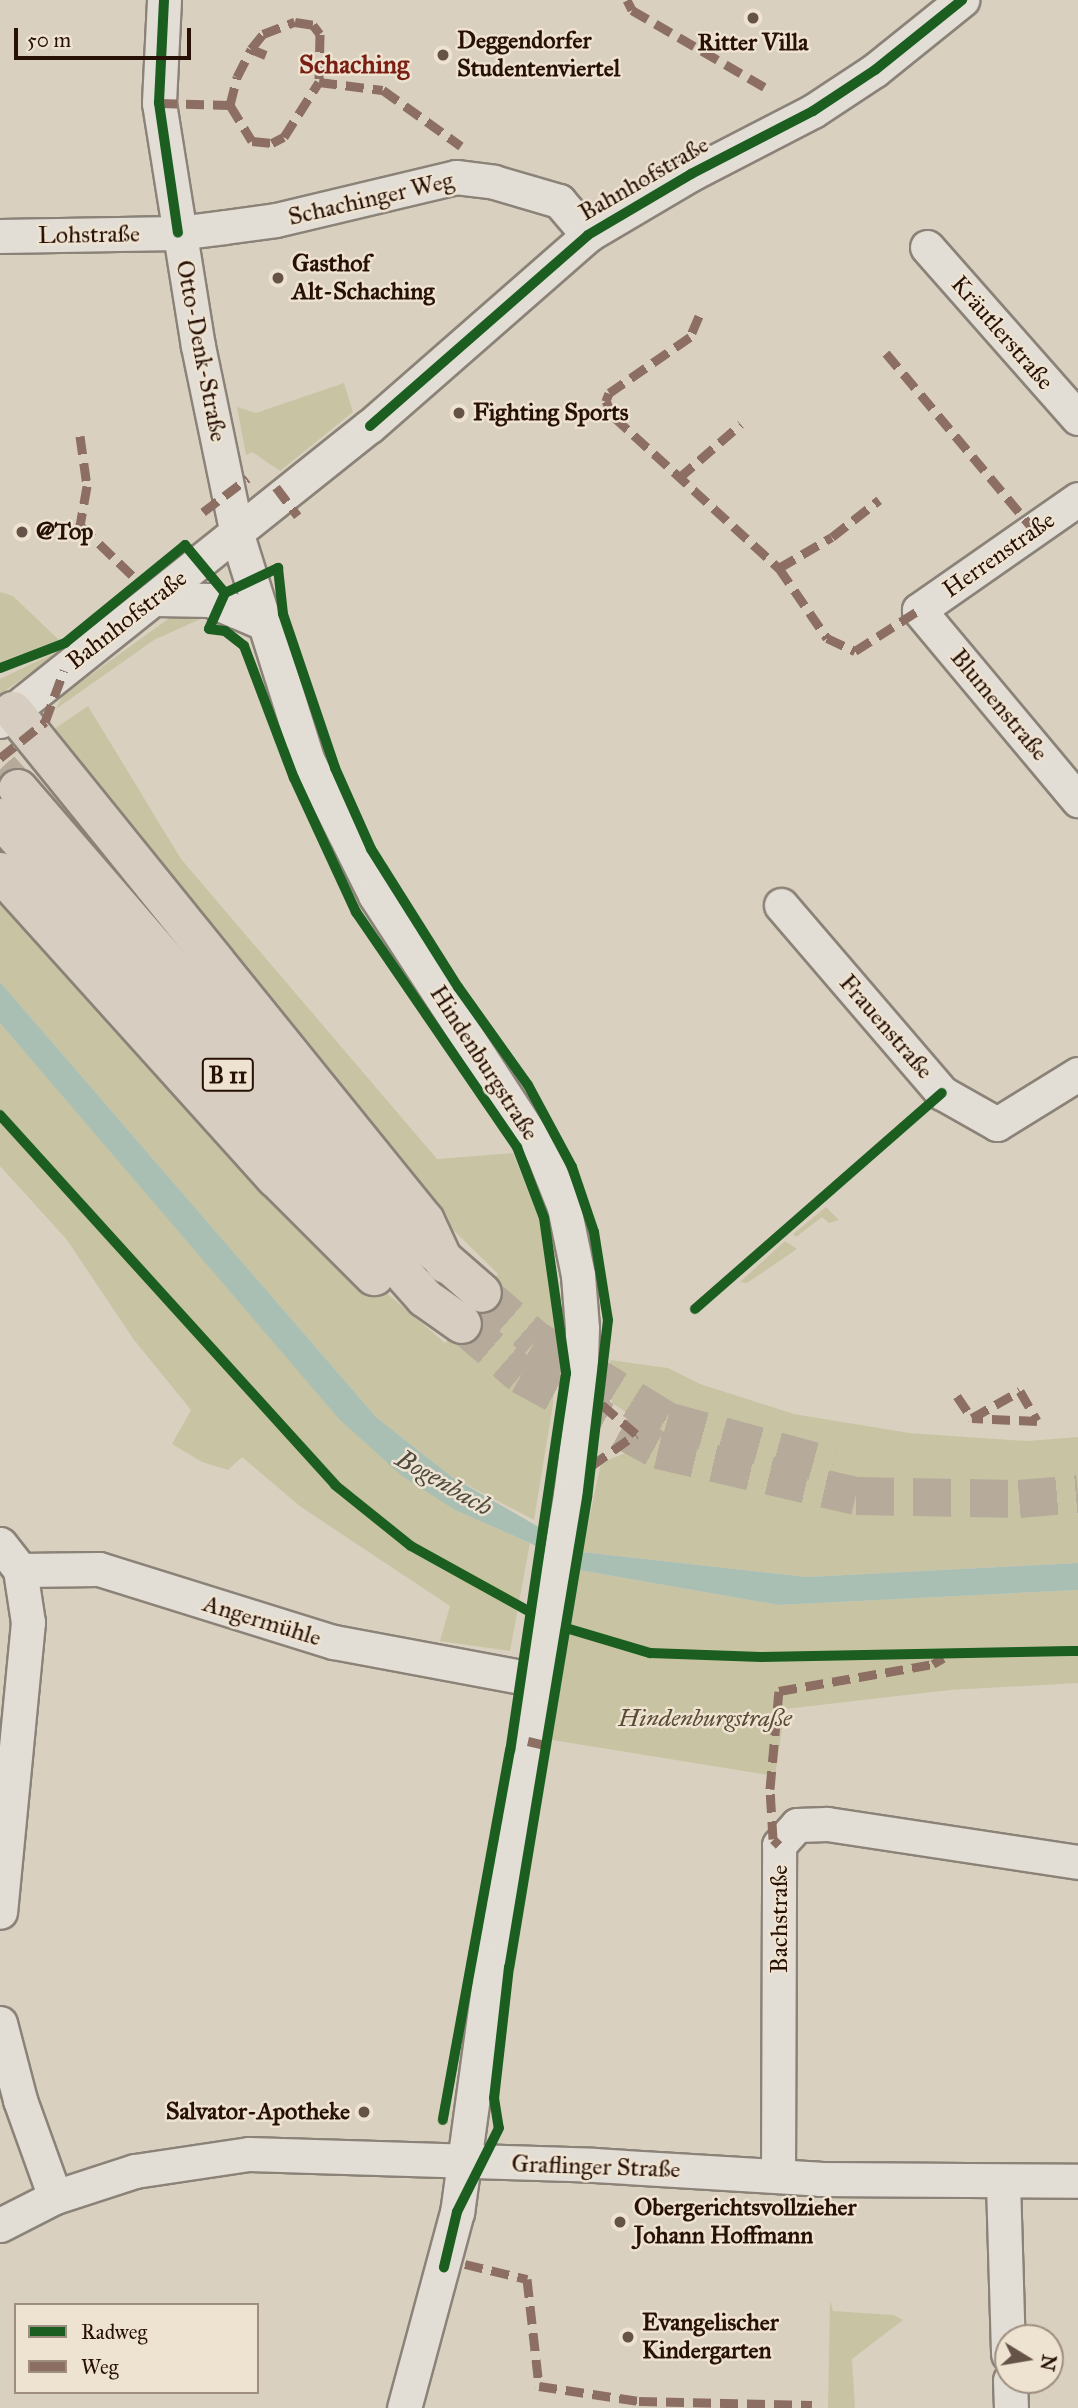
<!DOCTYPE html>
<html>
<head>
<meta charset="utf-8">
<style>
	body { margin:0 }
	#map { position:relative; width:1078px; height:2408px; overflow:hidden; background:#dad0c0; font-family:"IM FELL Great Primer",serif }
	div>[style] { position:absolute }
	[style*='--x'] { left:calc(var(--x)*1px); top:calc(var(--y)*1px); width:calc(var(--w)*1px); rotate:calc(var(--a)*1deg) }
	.green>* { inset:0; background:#c8c4a3 }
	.water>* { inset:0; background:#aabfb4 }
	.highway-tunnel>* { height:38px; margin-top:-19px; transform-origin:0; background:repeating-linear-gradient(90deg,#b6aa9b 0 38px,transparent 0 57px) }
	.roads { filter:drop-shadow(2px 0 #8b8278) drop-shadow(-2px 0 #8b8278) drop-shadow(0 2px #8b8278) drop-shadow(0 -2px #8b8278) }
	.minor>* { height:33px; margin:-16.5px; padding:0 16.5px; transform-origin:16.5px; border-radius:16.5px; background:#e2ded6 }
	.highway>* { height:38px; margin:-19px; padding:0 19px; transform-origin:19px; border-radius:19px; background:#d7cec1 }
	.quiet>* { height:9px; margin-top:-4.5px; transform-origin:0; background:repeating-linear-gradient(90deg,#8d6e63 0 18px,transparent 0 27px) }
	.cycleway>* { height:10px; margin:-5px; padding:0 5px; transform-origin:5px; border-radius:5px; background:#1b5e20 }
	.dots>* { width:19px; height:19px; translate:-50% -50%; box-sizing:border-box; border:4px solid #eee2d0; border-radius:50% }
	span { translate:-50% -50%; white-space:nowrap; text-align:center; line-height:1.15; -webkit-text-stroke:5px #eee2d0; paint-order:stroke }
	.shield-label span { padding:2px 5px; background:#eee2d0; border:2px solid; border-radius:5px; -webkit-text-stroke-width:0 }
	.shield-label { font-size:23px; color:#271006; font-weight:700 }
	.poi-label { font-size:24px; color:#271006; font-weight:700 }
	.left { translate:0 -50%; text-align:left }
	.right { translate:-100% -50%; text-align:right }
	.street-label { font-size:24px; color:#271006 }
	.park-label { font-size:24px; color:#5a4c35; font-style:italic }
	.neighbourhood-label { font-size:26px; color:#7a1f14; font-weight:700 }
	.water-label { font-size:26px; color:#4e4b41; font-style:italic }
	.legend { position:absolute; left:14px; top:2303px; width:245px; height:91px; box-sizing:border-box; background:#eee2d0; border:2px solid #9e8e7f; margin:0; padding:9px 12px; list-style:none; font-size:21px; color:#271006 }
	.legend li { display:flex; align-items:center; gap:14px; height:35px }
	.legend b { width:35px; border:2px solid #9e8e7f }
	.north { position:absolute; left:994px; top:2324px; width:70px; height:70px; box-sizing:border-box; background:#eee2d0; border:2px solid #9e8e7f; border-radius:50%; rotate:101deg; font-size:19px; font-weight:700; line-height:28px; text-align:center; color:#271006 }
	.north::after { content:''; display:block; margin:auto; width:24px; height:32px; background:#665347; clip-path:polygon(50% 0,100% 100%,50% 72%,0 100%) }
	.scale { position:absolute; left:14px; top:28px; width:177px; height:32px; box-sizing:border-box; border:4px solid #271006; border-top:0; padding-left:9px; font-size:21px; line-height:24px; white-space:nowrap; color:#271006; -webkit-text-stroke:5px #eee2d0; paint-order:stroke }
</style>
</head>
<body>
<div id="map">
	<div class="green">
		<div style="clip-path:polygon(344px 383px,353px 412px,280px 471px,252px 452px,246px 455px,237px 407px,256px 413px)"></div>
		<div style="clip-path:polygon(0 592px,13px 596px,59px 640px,0 662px)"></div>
		<div style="clip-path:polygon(175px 614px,207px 616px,154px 640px,56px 709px,63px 695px)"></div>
		<div style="clip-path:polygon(59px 651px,60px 653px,0 694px,0 679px)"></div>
		<div style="clip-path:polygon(88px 706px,181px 859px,437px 1159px,513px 1153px,541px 1224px,555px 1309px,553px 1404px,534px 1520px,452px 1477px,376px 1417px,0 982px,0 890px,331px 1245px,445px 1343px,498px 1274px,387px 1165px,47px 734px)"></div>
		<div style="clip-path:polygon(0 1023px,83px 1118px,455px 1510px,530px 1543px,510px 1651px,440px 1641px,450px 1606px,301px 1507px,242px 1457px,228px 1470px,202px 1462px,172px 1444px,191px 1410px,134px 1340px,67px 1240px,0 1166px)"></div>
		<div style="clip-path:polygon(826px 1207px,839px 1220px,829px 1223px,822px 1217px,796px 1237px,793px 1234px)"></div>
		<div style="clip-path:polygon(785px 1241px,797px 1249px,747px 1283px,740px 1282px)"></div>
		<div style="clip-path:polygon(610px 1360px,668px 1368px,700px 1384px,794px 1414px,909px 1433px,1027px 1441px,1078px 1437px,1078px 1563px,808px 1577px,582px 1552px,601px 1463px,652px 1442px,653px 1430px,612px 1403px)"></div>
		<div style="clip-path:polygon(579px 1570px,779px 1605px,1078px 1590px,1078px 1683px,950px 1690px,785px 1709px,775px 1776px,552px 1740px)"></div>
		<div style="clip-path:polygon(830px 2300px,833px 2311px,894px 2315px,903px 2320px,852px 2359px,855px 2408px,828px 2408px)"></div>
	</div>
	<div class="water">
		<div style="clip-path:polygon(0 982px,376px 1417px,452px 1477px,582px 1552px,808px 1577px,1078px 1563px,1078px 1590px,779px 1605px,579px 1570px,530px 1543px,455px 1510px,402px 1476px,339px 1419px,0 1023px)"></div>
	</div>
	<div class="highway-tunnel">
		<div style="--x:0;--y:769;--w:27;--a:48"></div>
		<div style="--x:482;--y:1293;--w:72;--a:41"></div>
		<div style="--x:536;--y:1340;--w:154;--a:31.7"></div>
		<div style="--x:667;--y:1421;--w:171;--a:15.3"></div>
		<div style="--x:462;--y:1324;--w:78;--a:40.8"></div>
		<div style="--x:521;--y:1375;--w:156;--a:28.7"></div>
		<div style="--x:658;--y:1450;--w:203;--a:13.1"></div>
		<div style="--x:856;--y:1496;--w:163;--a:1.1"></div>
		<div style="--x:1019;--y:1499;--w:59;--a:-4.8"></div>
	</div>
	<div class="roads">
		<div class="minor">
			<div style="--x:164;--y:0;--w:103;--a:92.8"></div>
			<div style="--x:159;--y:103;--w:246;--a:80.9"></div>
			<div style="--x:198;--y:346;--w:193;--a:78.3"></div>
			<div style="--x:237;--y:535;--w:235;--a:72.6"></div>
			<div style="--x:307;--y:759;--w:152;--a:63.4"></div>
			<div style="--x:375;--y:895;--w:306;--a:57"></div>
			<div style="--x:542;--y:1152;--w:59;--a:68.2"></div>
			<div style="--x:564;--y:1207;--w:69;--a:78.4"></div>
			<div style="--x:578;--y:1275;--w:53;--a:85.7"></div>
			<div style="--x:582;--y:1328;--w:96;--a:91.8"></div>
			<div style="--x:579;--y:1424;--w:72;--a:97.2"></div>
			<div style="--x:570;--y:1495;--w:477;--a:99.5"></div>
			<div style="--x:491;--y:1965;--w:249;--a:97.8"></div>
			<div style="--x:457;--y:2212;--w:203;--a:105.1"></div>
			<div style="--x:0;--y:236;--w:178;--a:-1"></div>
			<div style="--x:178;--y:233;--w:47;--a:-7.3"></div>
			<div style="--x:225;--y:227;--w:51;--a:-7.8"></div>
			<div style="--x:276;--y:220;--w:185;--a:-13.4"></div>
			<div style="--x:456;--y:177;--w:38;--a:7"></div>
			<div style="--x:494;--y:182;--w:68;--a:16.3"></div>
			<div style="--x:559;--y:201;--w:45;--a:49.5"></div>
			<div style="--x:927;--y:247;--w:228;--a:48.6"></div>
			<div style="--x:1078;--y:499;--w:194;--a:145.1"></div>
			<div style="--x:919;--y:610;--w:248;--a:50.1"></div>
			<div style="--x:156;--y:599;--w:54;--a:1.1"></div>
			<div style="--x:210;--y:600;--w:63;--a:23.3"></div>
			<div style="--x:0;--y:721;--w:473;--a:-38.6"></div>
			<div style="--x:370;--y:426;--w:290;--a:-41.2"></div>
			<div style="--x:588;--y:235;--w:120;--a:-30.6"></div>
			<div style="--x:691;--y:174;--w:137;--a:-27.3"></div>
			<div style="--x:813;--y:111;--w:74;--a:-33.5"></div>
			<div style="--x:875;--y:70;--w:112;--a:-38.8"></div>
			<div style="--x:781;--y:905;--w:248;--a:49.4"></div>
			<div style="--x:942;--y:1093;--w:63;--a:29.4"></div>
			<div style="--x:997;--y:1124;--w:95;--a:-31.7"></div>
			<div style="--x:0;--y:1544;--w:33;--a:52"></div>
			<div style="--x:20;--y:1570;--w:53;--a:81.3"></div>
			<div style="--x:28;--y:1622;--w:291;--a:95.5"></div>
			<div style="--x:20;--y:1570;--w:79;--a:-0.7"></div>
			<div style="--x:99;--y:1569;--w:246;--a:17.3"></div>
			<div style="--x:334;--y:1642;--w:208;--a:10.6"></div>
			<div style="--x:0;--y:2023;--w:80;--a:75.4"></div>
			<div style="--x:20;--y:2100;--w:103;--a:70.2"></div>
			<div style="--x:778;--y:2176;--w:331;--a:-89.8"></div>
			<div style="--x:779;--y:1845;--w:27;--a:-48"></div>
			<div style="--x:797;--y:1825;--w:30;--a:-2"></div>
			<div style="--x:827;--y:1824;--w:254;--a:8.6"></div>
			<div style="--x:1003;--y:2183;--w:171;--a:88.3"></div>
			<div style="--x:0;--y:2225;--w:62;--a:-27"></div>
			<div style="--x:55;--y:2197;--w:84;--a:-18"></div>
			<div style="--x:135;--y:2171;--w:115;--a:-8.5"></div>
			<div style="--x:249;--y:2154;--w:345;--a:1.8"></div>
			<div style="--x:594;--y:2165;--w:226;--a:3.5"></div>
			<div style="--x:820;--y:2179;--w:258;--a:0.4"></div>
			<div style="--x:1010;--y:2380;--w:28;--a:88"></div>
		</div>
		<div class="highway">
			<div style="--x:13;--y:711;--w:656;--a:51.07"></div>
			<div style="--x:425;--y:1221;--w:47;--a:65.1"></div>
			<div style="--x:18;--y:789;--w:474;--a:49.2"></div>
			<div style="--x:328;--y:1148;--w:76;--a:47.1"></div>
			<div style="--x:380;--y:1204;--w:135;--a:41.1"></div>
			<div style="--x:0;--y:818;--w:641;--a:48.48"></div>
			<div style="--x:425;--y:1298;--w:45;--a:35.1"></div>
			<div style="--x:0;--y:872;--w:412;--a:48"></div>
			<div style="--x:276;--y:1178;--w:139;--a:45"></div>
		</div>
	</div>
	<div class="quiet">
		<div style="--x:627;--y:0;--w:11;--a:63"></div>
		<div style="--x:632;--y:10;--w:155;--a:30.2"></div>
		<div style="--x:251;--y:49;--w:16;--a:22"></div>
		<div style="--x:159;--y:103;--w:71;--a:1.6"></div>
		<div style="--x:230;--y:105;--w:29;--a:-76"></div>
		<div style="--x:237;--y:77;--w:31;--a:-63"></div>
		<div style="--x:251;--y:49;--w:19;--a:-51"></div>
		<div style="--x:263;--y:34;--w:34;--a:-21"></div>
		<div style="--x:295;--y:22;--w:18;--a:9"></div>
		<div style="--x:313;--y:25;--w:11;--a:52"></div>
		<div style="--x:320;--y:34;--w:48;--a:91.2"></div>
		<div style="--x:319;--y:82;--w:64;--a:7.1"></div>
		<div style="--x:383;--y:90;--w:96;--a:35.7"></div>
		<div style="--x:230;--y:105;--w:42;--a:58.6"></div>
		<div style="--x:252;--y:141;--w:20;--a:6"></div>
		<div style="--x:272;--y:143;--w:13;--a:-27"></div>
		<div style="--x:284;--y:137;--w:65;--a:-57.5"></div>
		<div style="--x:699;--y:316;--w:23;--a:113"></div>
		<div style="--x:690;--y:337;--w:98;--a:145.3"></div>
		<div style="--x:609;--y:393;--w:9;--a:111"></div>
		<div style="--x:606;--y:401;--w:18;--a:63"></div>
		<div style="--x:614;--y:417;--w:224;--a:42.5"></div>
		<div style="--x:779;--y:568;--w:85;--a:55.6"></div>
		<div style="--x:827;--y:638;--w:31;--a:25"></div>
		<div style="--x:855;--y:651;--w:76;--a:-32.6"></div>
		<div style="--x:886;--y:353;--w:231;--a:50.1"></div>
		<div style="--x:80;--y:436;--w:50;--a:82"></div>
		<div style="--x:87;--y:486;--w:40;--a:100"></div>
		<div style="--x:80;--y:525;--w:79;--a:44"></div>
		<div style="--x:679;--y:478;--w:82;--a:-41.1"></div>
		<div style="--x:276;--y:487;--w:36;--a:53"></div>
		<div style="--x:203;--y:512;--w:56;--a:-37.1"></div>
		<div style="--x:779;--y:568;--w:61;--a:-30.3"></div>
		<div style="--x:832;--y:537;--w:60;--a:-38.2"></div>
		<div style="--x:0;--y:758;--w:58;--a:-38.7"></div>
		<div style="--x:45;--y:722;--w:55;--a:-69.9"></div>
		<div style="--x:957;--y:1396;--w:27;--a:56"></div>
		<div style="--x:972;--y:1418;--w:55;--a:-29.4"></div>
		<div style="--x:1020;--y:1391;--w:34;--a:60"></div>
		<div style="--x:1037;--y:1421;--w:65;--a:-177.4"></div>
		<div style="--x:591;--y:1466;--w:55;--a:-35.4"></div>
		<div style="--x:636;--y:1434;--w:48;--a:-139.3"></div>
		<div style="--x:528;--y:1741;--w:18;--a:13"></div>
		<div style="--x:779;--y:1845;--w:8;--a:-135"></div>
		<div style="--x:773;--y:1839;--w:50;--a:-93.4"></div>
		<div style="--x:770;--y:1789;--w:98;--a:-84.8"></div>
		<div style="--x:779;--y:1691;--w:156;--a:-9.9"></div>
		<div style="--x:933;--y:1664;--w:12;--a:-31"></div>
		<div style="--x:465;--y:2264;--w:64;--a:13.6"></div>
		<div style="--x:527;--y:2279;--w:108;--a:83.6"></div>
		<div style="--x:539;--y:2386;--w:101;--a:8.5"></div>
		<div style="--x:639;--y:2401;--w:173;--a:1.3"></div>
	</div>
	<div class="cycleway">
		<div style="--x:164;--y:0;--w:103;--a:92.8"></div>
		<div style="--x:159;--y:103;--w:131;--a:81.7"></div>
		<div style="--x:370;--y:426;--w:290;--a:-41.2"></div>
		<div style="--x:588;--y:235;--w:120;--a:-30.6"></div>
		<div style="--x:691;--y:174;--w:137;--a:-27.3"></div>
		<div style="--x:813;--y:111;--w:74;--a:-33.5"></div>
		<div style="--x:875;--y:70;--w:112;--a:-38.8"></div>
		<div style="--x:225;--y:593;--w:59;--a:-25.3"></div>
		<div style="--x:278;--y:568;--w:46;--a:83.8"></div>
		<div style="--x:283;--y:614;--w:163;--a:71.3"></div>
		<div style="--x:335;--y:768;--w:89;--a:66"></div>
		<div style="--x:371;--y:849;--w:163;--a:57.8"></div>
		<div style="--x:458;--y:987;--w:120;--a:54.5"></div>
		<div style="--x:528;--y:1085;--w:93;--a:61.8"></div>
		<div style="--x:572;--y:1167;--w:69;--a:71.3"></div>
		<div style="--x:594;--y:1232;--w:89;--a:81"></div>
		<div style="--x:608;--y:1320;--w:179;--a:96.7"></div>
		<div style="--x:587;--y:1498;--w:475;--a:99.4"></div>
		<div style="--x:509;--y:1967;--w:132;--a:96.5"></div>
		<div style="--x:494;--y:2098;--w:30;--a:81"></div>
		<div style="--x:499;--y:2128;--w:94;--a:116.6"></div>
		<div style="--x:457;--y:2212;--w:57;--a:103.3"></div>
		<div style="--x:0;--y:668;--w:70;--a:-21"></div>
		<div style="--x:65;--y:643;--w:155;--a:-39.2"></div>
		<div style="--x:185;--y:545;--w:62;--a:50.2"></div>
		<div style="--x:225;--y:593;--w:39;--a:114"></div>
		<div style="--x:209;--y:629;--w:16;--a:7"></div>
		<div style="--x:225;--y:631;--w:24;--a:38"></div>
		<div style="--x:244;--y:646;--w:141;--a:69.3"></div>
		<div style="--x:294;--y:778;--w:148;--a:65.2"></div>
		<div style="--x:356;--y:912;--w:285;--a:55.6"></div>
		<div style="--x:517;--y:1147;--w:76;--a:69.2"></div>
		<div style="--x:544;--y:1218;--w:157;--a:81.9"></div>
		<div style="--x:566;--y:1373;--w:381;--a:98.4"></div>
		<div style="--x:510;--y:1750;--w:376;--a:100.3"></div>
		<div style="--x:0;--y:1115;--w:499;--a:47.8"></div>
		<div style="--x:335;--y:1485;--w:97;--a:38.8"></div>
		<div style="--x:411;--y:1546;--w:136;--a:29"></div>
		<div style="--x:695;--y:1309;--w:328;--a:-41.2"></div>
		<div style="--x:566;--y:1628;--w:88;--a:16.6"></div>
		<div style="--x:650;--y:1653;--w:111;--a:2.1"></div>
		<div style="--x:761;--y:1657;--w:317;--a:-1.1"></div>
	</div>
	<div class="dots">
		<div style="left:753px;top:18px;background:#665347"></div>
		<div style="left:443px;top:55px;background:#665347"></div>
		<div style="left:278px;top:278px;background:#665347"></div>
		<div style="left:459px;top:413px;background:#665347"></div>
		<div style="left:22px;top:532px;background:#665347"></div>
		<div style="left:364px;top:2112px;background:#665347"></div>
		<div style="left:620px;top:2222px;background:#665347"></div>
		<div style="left:628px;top:2337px;background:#665347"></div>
	</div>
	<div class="shield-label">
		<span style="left:228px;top:1075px">B 11</span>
	</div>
	<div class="poi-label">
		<span class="left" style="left:457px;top:55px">Deggendorfer<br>Studentenviertel</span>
		<span style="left:753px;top:43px">Ritter Villa</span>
		<span class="left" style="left:292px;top:278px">Gasthof<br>Alt-Schaching</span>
		<span class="left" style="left:473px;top:413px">Fighting Sports</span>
		<span class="left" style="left:36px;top:532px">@Top</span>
		<span class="right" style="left:350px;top:2112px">Salvator-Apotheke</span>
		<span class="left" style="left:634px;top:2222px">Obergerichtsvollzieher<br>Johann Hoffmann</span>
		<span class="left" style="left:642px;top:2337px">Evangelischer<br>Kindergarten</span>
	</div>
	<div class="street-label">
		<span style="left:644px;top:179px;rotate:-30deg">Bahnhofstraße</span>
		<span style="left:371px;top:199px;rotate:-13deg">Schachinger Weg</span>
		<span style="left:89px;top:235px;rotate:-1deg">Lohstraße</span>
		<span style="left:1002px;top:333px;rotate:49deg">Kräutlerstraße</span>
		<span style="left:201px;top:351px;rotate:79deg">Otto-Denk-Straße</span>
		<span style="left:999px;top:555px;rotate:-35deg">Herrenstraße</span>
		<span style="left:127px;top:620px;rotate:-38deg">Bahnhofstraße</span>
		<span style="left:999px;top:705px;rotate:50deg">Blumenstraße</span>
		<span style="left:886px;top:1027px;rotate:49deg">Frauenstraße</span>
		<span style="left:484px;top:1063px;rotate:57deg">Hindenburgstraße</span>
		<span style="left:262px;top:1621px;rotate:17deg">Angermühle</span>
		<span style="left:780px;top:1919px;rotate:-90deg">Bachstraße</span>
		<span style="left:596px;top:2167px;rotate:2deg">Graflinger Straße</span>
	</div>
	<div class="park-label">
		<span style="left:705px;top:1719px">Hindenburgstraße</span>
	</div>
	<div class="neighbourhood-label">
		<span style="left:354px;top:65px">Schaching</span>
	</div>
	<div class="water-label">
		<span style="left:444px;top:1483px;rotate:30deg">Bogenbach</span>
	</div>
	<ul class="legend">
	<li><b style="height:9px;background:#1b5e20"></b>Radweg</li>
	<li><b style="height:9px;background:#8d6e63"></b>Weg</li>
	</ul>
	<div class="north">N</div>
	<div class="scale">50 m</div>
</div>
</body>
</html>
